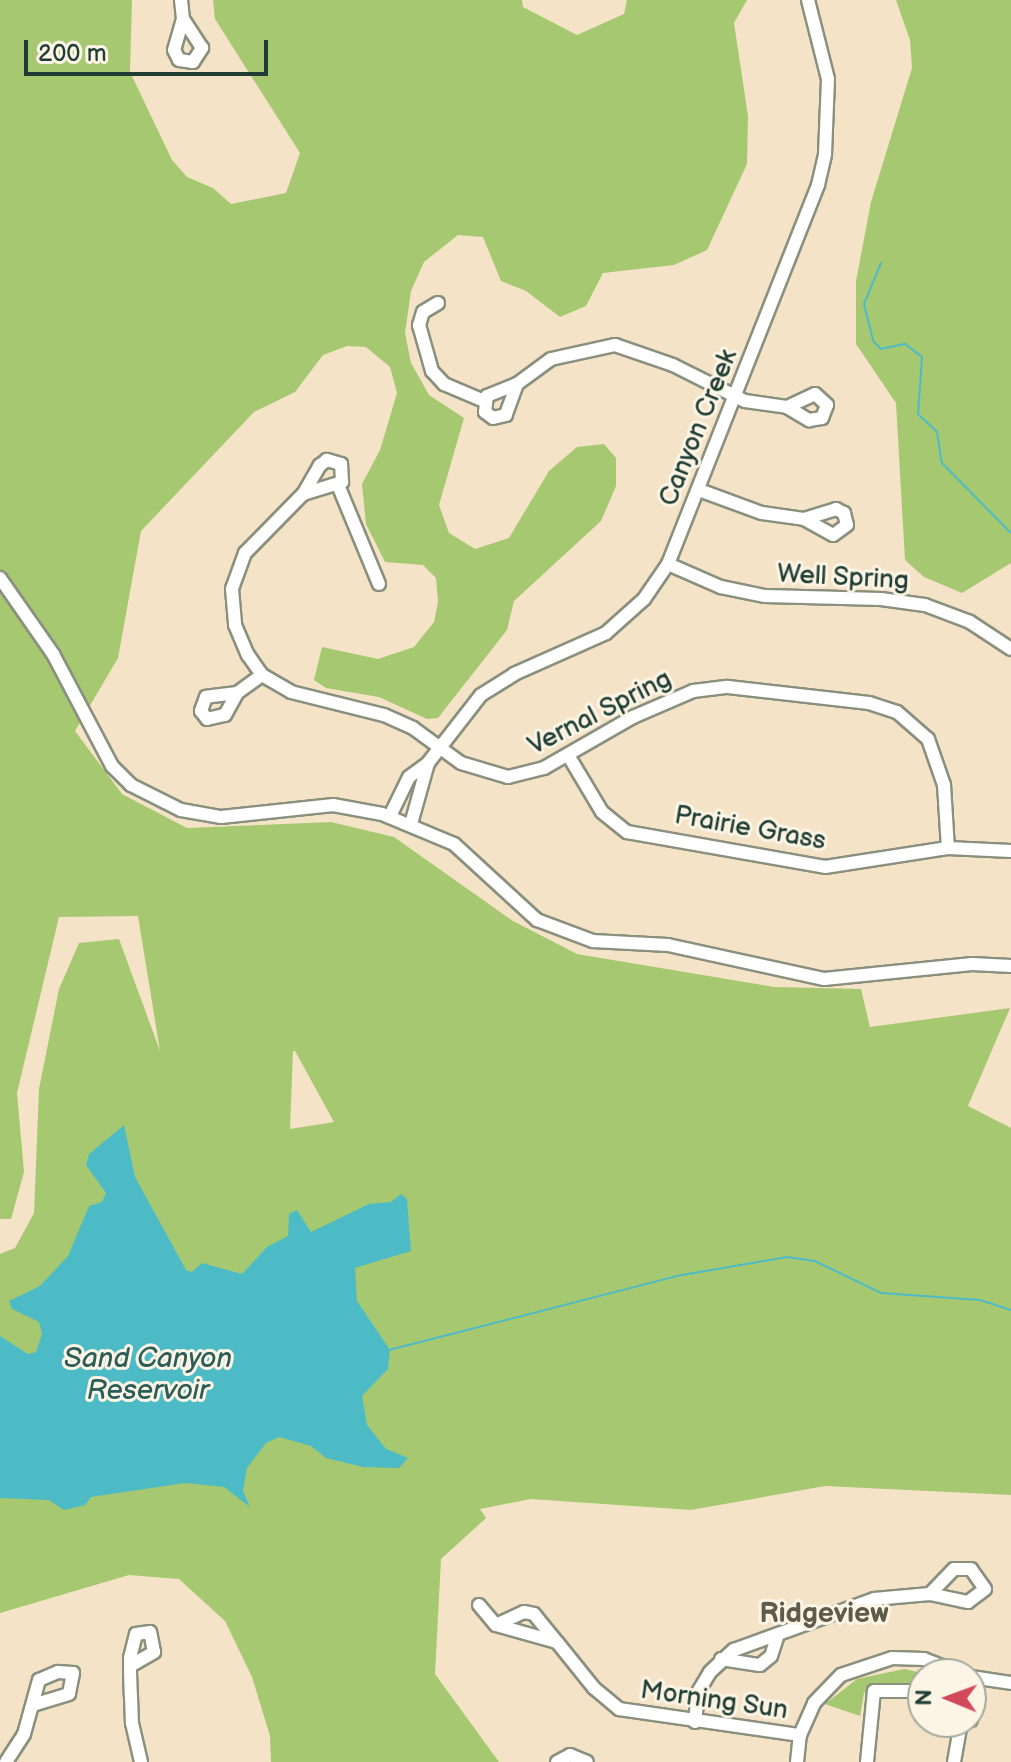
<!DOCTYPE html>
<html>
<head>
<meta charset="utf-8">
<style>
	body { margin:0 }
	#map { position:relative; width:1011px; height:1762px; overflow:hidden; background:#f4e3c7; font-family:"Balsamiq Sans",sans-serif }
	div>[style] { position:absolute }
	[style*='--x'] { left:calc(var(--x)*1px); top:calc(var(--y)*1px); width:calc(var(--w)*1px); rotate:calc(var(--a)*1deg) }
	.green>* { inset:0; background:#a6c870 }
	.water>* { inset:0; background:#4dbbc6 }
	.stream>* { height:2px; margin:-1px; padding:0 1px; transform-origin:1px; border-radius:1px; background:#4dbbc6 }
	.roads { filter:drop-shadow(2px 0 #8a907e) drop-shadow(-2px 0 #8a907e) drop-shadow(0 2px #8a907e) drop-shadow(0 -2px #8a907e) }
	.minor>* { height:12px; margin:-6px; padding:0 6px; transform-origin:6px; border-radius:6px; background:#fff }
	span { translate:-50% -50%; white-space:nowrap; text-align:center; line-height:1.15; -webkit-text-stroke:6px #fcf5e5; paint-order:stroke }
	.street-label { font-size:26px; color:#1f3d34 }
	.water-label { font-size:28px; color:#2a5c58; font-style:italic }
	.neighbourhood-label { font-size:28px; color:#5f5b4b; font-weight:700 }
	.north { position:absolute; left:907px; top:1658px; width:80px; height:80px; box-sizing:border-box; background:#fcf5e5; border:2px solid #a4ab9e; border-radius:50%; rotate:271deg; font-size:22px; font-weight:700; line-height:32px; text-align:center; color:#1f3d34 }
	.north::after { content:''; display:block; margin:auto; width:28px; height:36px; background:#d1495b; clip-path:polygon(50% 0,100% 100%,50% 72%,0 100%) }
	.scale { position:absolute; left:24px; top:40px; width:244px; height:36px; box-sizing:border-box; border:4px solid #1f3d34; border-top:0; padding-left:10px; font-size:24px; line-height:28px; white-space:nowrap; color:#1f3d34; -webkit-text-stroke:6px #fcf5e5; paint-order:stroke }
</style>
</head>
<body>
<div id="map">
	<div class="green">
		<div style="clip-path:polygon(evenodd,0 0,132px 0,130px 72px,172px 160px,187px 177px,213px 188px,231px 204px,286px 193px,300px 153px,215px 19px,213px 0,522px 0,523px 7px,577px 35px,624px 14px,627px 0,747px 0,734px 23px,748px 116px,747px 164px,707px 250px,674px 265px,603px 273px,586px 306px,560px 317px,526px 291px,501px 281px,483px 237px,458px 235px,424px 262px,411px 291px,405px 333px,411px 363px,429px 395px,464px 418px,439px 505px,449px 533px,475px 549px,509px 538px,549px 471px,577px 447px,604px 444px,616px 458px,616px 486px,601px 521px,514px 601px,507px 630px,438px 718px,427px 719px,379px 697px,326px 688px,314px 680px,322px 647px,378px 659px,414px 647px,434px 622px,438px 602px,436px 578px,423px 565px,385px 562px,366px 524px,362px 484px,380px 450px,397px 393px,390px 367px,366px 347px,347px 346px,323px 355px,295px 392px,254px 412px,141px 531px,118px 658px,75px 731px,122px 794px,187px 828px,331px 822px,394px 837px,513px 921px,577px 954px,774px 987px,861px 989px,870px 1027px,1010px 1008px,968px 1106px,1011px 1128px,1011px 1495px,825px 1486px,691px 1510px,531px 1499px,480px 1509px,486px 1518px,441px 1559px,435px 1674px,499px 1762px,271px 1762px,270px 1736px,252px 1677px,225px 1621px,179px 1579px,129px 1575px,0 1613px,0 1254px,15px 1248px,34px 1213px,39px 1089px,59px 989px,79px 943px,119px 939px,160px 1051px,138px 916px,59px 917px,17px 1093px,24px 1172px,11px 1219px,0 1219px,0 0,293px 1051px,295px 1051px,334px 1122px,290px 1129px,293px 1051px)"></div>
		<div style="clip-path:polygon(896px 0,1011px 0,1011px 563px,962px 593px,924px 577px,905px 560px,896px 403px,856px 344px,856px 281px,871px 202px,912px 68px,910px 40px)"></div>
		<div style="clip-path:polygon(904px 1669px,927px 1674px,923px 1685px,876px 1684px,864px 1693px,860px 1716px,825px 1704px,857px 1679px)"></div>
	</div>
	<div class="water">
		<div style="clip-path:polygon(124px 1125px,135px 1177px,186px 1270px,192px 1272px,202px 1263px,242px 1274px,267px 1247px,288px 1236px,289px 1214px,297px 1210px,311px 1232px,369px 1204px,391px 1202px,401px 1194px,407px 1199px,411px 1251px,355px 1268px,357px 1301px,390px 1350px,388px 1369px,362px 1396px,367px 1425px,386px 1449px,408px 1458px,399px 1468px,363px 1467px,326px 1458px,311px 1446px,279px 1437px,266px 1443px,247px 1468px,243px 1491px,250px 1507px,224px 1487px,185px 1483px,91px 1497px,85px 1505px,64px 1510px,49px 1500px,0 1498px,0 1336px,28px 1354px,36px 1352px,42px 1334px,39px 1322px,12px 1309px,9px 1301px,40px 1286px,68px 1256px,89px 1206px,102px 1202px,106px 1193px,86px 1165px,89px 1154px)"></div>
	</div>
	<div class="stream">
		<div style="--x:881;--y:263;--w:44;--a:112.5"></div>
		<div style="--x:864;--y:304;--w:38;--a:76"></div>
		<div style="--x:873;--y:341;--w:11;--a:45"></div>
		<div style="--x:881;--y:349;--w:25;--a:-12"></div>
		<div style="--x:905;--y:344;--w:21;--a:37"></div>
		<div style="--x:922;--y:357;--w:57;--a:94"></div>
		<div style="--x:918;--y:414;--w:26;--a:43"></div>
		<div style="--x:937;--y:432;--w:31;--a:81"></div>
		<div style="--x:942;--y:463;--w:98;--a:45.4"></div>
		<div style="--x:389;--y:1350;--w:302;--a:-14.4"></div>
		<div style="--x:682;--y:1275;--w:107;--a:-9.7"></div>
		<div style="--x:787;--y:1257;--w:28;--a:8"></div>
		<div style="--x:815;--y:1261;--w:73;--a:25.9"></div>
		<div style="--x:881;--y:1293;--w:99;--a:4"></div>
		<div style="--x:980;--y:1300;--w:33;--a:18"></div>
	</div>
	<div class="roads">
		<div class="minor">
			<div style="--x:181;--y:0;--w:19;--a:84"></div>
			<div style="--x:183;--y:19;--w:32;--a:106"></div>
			<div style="--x:174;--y:50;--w:11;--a:63"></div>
			<div style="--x:179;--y:60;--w:14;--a:8"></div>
			<div style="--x:193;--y:62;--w:17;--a:-57"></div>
			<div style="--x:202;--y:48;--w:35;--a:-123"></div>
			<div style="--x:438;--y:303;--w:17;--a:149"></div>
			<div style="--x:423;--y:312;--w:14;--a:107"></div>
			<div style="--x:419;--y:325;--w:48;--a:74.2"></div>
			<div style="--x:432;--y:371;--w:18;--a:47"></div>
			<div style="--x:444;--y:384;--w:43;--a:23"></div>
			<div style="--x:517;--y:384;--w:33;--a:110"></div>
			<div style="--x:506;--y:415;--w:13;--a:167"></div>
			<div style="--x:493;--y:418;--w:10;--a:-143"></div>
			<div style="--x:485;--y:412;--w:16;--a:-83"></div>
			<div style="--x:487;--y:396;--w:32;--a:-22"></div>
			<div style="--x:517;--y:384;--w:42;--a:-36.3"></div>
			<div style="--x:551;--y:359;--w:66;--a:-12.3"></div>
			<div style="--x:615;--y:345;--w:61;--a:19"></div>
			<div style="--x:673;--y:365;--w:80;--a:26.6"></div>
			<div style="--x:745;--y:401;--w:42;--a:8.1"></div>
			<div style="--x:787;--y:407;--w:26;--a:31"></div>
			<div style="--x:809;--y:420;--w:13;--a:-9"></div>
			<div style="--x:822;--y:418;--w:14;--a:-69"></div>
			<div style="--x:827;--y:405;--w:16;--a:-137"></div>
			<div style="--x:815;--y:394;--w:31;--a:155"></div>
			<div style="--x:338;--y:485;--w:107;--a:67.5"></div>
			<div style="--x:699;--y:490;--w:67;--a:20.1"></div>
			<div style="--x:762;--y:513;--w:42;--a:8.1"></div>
			<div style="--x:804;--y:519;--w:34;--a:-17"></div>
			<div style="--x:836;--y:509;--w:9;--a:27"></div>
			<div style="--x:844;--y:513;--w:12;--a:76"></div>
			<div style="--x:847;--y:525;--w:17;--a:144"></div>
			<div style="--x:833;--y:535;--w:33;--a:-151"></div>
			<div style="--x:303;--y:494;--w:41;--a:-17.1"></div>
			<div style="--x:342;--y:482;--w:18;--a:-93"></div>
			<div style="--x:341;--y:464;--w:15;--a:-164"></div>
			<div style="--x:327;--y:460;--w:9;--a:144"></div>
			<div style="--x:320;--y:465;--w:34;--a:120"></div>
			<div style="--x:303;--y:494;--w:83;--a:134.5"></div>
			<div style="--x:245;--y:553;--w:38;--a:110"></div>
			<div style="--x:232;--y:589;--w:36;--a:85"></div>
			<div style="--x:235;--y:625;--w:33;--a:67"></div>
			<div style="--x:248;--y:655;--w:24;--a:55"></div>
			<div style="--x:262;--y:675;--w:34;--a:30"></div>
			<div style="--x:291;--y:692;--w:96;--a:13.9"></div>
			<div style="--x:384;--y:715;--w:32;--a:24"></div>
			<div style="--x:413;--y:728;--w:59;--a:36.1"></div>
			<div style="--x:461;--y:763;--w:49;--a:16.6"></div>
			<div style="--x:508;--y:777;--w:37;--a:-14"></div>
			<div style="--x:544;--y:768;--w:103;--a:-29.8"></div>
			<div style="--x:633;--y:717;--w:65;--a:-23.4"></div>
			<div style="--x:693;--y:691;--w:35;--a:-7"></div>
			<div style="--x:728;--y:687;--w:142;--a:6.5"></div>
			<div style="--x:869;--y:703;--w:29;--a:18"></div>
			<div style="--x:897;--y:712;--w:41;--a:41.1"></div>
			<div style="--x:928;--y:739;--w:49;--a:70.8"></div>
			<div style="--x:944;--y:785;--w:63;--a:86.4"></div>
			<div style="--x:668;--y:564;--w:58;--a:23.5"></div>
			<div style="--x:721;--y:587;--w:45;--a:11.6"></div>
			<div style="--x:765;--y:596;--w:116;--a:1.5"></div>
			<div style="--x:881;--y:599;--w:44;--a:7.8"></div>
			<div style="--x:925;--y:605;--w:48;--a:20.7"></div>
			<div style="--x:970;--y:622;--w:49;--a:33.4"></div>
			<div style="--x:0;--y:578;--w:93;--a:55.1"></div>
			<div style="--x:53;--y:654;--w:127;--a:62.2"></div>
			<div style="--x:112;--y:766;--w:27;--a:45"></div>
			<div style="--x:131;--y:785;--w:56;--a:26.6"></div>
			<div style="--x:181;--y:810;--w:41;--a:9.9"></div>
			<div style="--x:221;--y:817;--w:113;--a:-6.1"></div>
			<div style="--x:333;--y:805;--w:50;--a:10.4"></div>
			<div style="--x:382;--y:814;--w:78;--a:22.6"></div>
			<div style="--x:454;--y:844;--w:113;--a:42.5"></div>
			<div style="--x:537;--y:920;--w:60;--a:20.6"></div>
			<div style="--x:593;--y:941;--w:75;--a:3.1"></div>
			<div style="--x:668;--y:945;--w:160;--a:12.3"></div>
			<div style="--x:824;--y:979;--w:149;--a:-5.8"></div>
			<div style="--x:972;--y:964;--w:39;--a:3"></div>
			<div style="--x:237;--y:693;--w:31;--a:173"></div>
			<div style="--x:206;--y:697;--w:15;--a:110"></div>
			<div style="--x:201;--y:711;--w:10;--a:53"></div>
			<div style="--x:207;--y:719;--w:18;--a:-13"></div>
			<div style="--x:225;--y:715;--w:25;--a:-61"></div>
			<div style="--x:237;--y:693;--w:31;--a:-36"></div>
			<div style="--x:568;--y:755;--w:66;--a:59.2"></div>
			<div style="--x:602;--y:812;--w:32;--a:39"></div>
			<div style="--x:627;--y:832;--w:201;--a:10"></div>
			<div style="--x:825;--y:867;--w:124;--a:-8.8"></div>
			<div style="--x:948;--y:848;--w:63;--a:2.7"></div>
			<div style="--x:390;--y:816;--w:43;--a:-64"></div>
			<div style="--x:409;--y:777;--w:24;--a:-36"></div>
			<div style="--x:428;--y:763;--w:86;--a:-52.1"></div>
			<div style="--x:481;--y:695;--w:39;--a:-32"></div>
			<div style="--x:514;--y:674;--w:101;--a:-24"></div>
			<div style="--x:606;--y:633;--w:51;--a:-41.8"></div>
			<div style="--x:644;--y:599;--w:42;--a:-55.6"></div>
			<div style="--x:668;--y:564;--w:408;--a:-68.4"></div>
			<div style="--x:818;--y:185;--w:32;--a:-77"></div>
			<div style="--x:825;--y:154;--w:75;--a:-87.7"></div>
			<div style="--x:828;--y:79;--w:81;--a:-104.2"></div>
			<div style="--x:411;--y:824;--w:63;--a:-74.4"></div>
			<div style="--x:479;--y:1605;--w:26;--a:50"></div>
			<div style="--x:496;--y:1625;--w:63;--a:15.6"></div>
			<div style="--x:557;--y:1642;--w:59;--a:51.2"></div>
			<div style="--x:594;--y:1688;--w:33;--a:40"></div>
			<div style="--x:619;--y:1709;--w:183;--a:8.2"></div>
			<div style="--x:496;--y:1625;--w:31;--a:-25"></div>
			<div style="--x:524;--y:1612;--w:10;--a:11"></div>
			<div style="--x:534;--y:1614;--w:33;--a:51"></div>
			<div style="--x:721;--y:1659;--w:39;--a:9"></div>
			<div style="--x:760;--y:1665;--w:14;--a:-39"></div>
			<div style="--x:771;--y:1656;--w:22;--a:-72"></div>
			<div style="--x:130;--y:1666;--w:28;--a:-30"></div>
			<div style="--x:154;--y:1652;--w:20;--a:-101"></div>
			<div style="--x:150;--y:1632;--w:14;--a:172"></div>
			<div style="--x:136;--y:1634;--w:25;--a:104"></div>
			<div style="--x:130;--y:1658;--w:14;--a:90"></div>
			<div style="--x:130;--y:1672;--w:24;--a:88"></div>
			<div style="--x:131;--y:1696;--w:27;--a:88"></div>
			<div style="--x:132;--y:1723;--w:40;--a:77"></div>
			<div style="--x:971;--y:1677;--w:40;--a:8.5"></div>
			<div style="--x:971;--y:1703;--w:17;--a:90"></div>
			<div style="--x:695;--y:1722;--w:30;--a:-84"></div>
			<div style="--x:698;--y:1692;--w:23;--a:-59"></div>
			<div style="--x:710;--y:1672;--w:33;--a:-43"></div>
			<div style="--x:734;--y:1650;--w:149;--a:-20"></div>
			<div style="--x:874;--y:1599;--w:56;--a:-5.1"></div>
			<div style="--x:930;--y:1594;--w:39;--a:12"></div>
			<div style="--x:968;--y:1602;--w:21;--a:-37"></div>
			<div style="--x:985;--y:1589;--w:24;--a:-125"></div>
			<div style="--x:971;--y:1569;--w:17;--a:180"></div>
			<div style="--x:954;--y:1569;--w:35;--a:134"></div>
			<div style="--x:6;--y:1762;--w:33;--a:-57"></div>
			<div style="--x:24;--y:1734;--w:56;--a:-74.5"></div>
			<div style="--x:39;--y:1680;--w:21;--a:-23"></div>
			<div style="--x:58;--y:1672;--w:15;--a:4"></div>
			<div style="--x:73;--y:1673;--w:21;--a:101"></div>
			<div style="--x:69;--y:1694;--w:38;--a:163"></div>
			<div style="--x:557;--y:1762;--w:15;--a:-28"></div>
			<div style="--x:570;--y:1755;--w:18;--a:22"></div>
			<div style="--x:797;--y:1762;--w:27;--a:-84"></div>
			<div style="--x:800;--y:1735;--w:35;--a:-66"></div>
			<div style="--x:814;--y:1703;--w:39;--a:-46"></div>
			<div style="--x:841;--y:1675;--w:54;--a:-18.4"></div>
			<div style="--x:892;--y:1658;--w:32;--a:2"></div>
			<div style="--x:924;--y:1659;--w:41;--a:21.5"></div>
			<div style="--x:867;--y:1762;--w:71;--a:-84.4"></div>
			<div style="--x:874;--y:1691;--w:49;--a:0"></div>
			<div style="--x:954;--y:1762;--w:39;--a:-80"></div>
		</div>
	</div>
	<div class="street-label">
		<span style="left:699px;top:428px;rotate:-68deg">Canyon Creek</span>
		<span style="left:843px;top:578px;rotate:3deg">Well Spring</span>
		<span style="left:600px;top:713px;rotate:-27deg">Vernal Spring</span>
		<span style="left:750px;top:829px;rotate:10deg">Prairie Grass</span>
		<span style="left:714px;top:1701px;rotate:8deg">Morning Sun</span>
	</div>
	<div class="water-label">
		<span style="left:148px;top:1375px">Sand Canyon<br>Reservoir</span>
	</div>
	<div class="neighbourhood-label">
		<span style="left:824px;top:1614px">Ridgeview</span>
	</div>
	<div class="north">N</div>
	<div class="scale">200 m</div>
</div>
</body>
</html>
